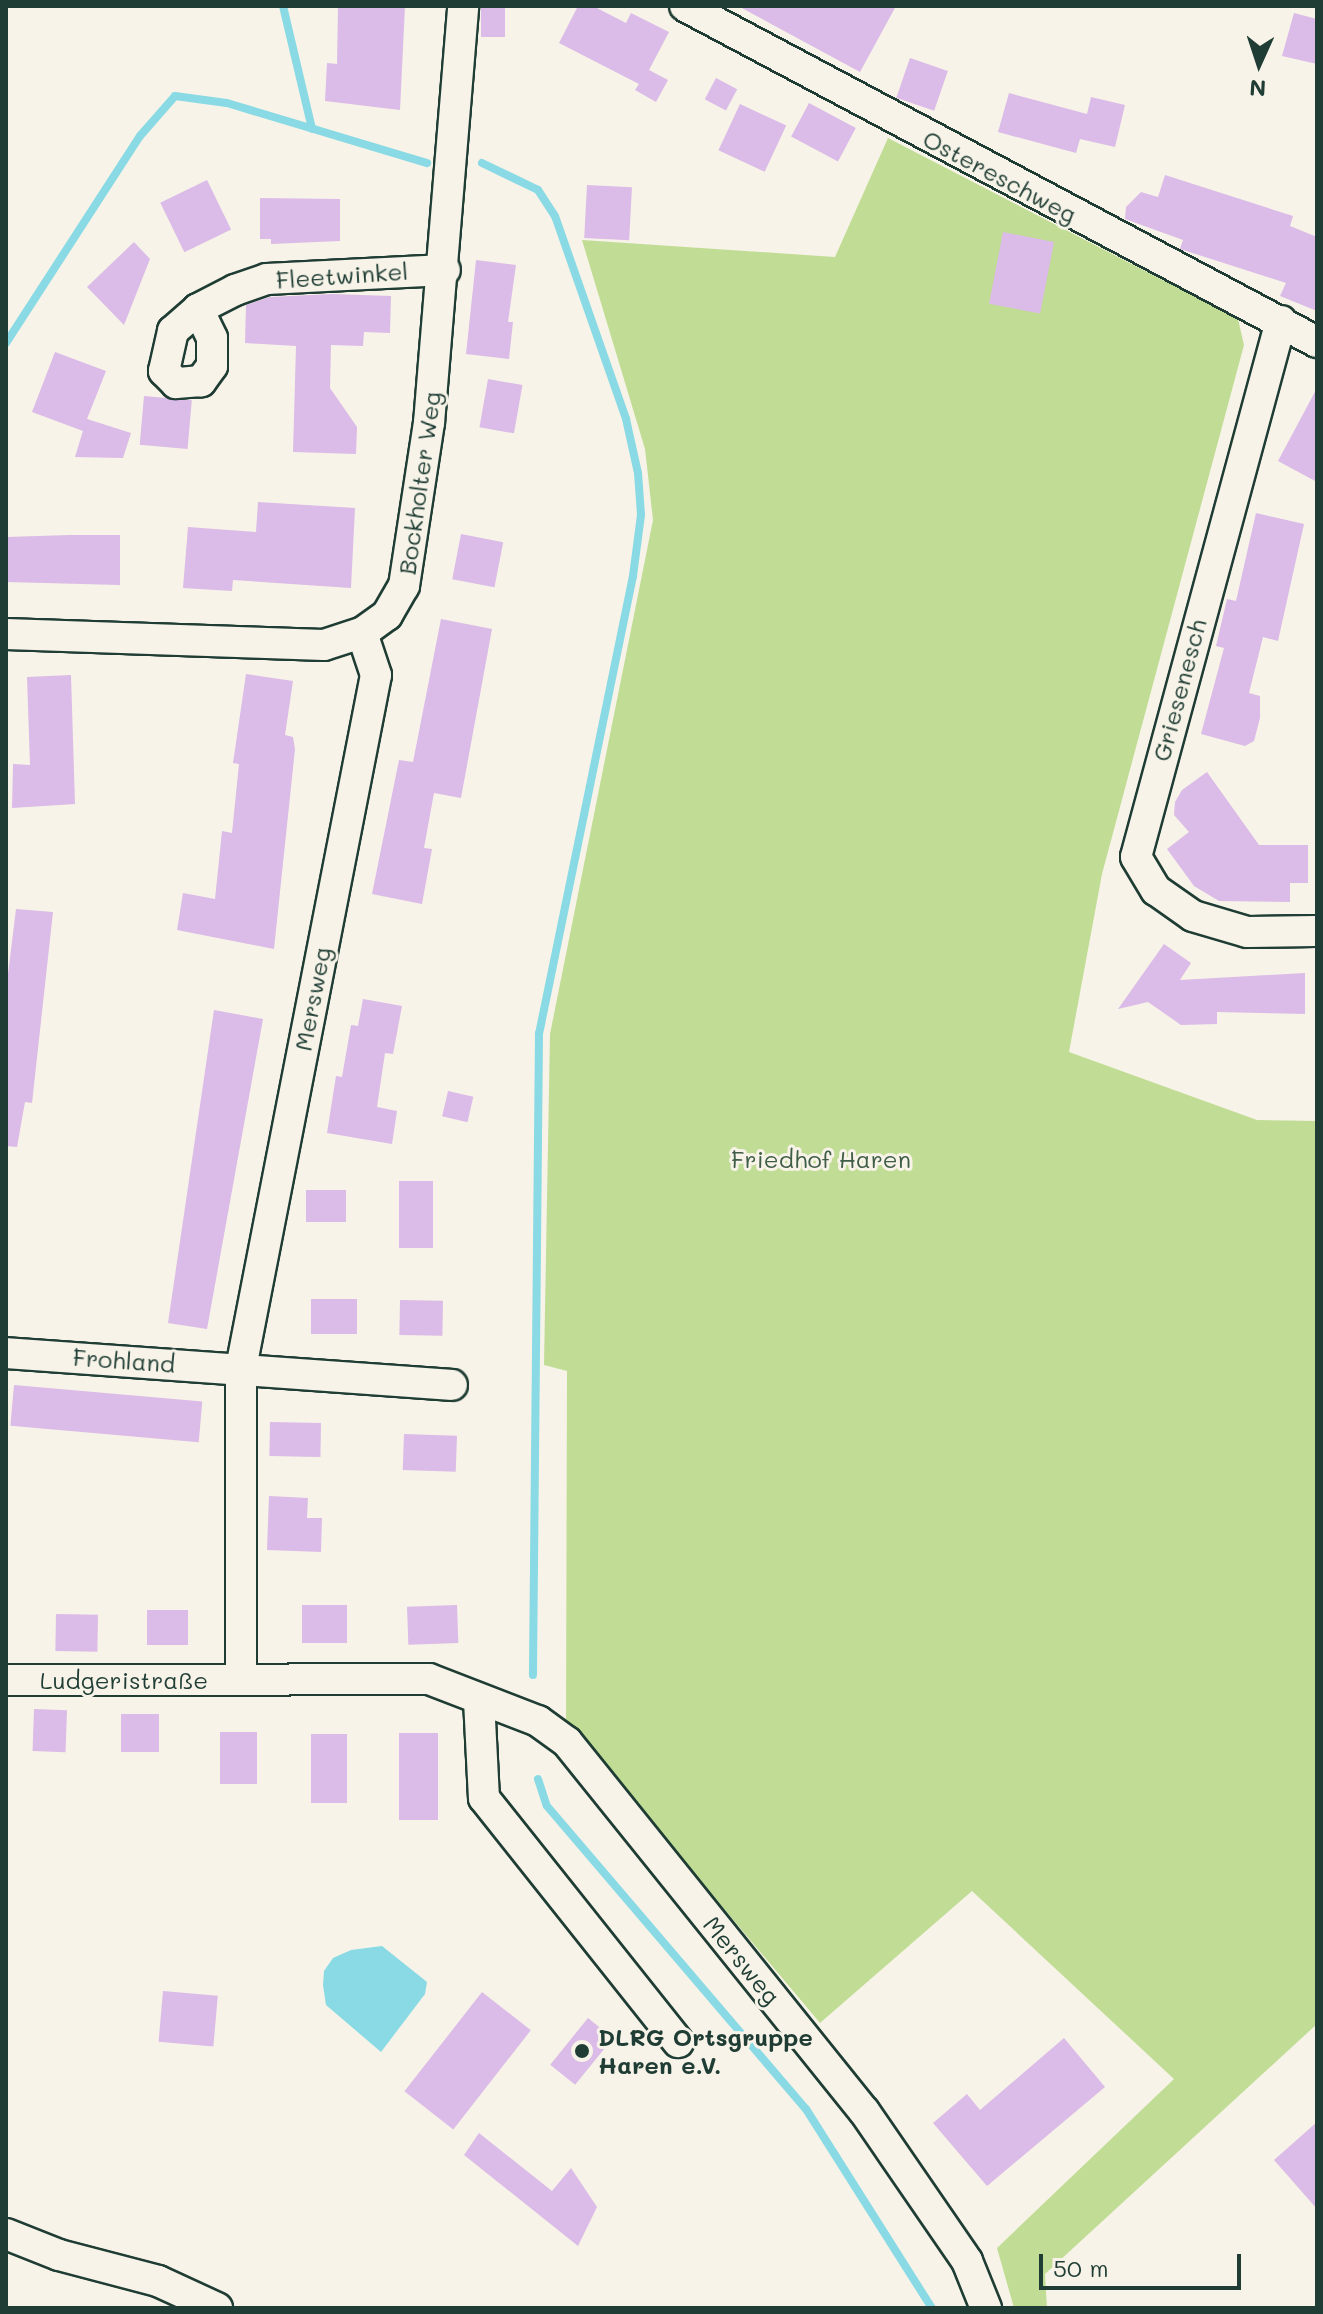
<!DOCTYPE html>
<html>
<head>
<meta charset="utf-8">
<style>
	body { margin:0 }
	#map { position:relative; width:1323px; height:2314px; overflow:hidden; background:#f7f3e8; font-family:Mali,sans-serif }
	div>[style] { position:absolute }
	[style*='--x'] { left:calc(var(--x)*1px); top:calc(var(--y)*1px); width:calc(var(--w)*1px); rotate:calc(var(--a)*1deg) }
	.green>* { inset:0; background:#c1dd95 }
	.water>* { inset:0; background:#89dae4 }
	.stream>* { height:8px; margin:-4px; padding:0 4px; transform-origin:4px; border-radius:4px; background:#89dae4 }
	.building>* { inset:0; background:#dbbbe7; transform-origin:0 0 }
	.roads { filter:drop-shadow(2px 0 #1f3d34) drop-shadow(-2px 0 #1f3d34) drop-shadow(0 2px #1f3d34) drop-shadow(0 -2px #1f3d34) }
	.minor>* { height:30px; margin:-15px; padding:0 15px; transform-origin:15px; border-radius:15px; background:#f7f3e8 }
	.dots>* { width:22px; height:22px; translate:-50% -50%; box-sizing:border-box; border:4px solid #f7f3e8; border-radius:50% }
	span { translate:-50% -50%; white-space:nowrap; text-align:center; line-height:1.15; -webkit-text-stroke:6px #f7f3e8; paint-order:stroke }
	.street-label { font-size:24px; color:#1f3d34 }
	.park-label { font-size:24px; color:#3f5d47 }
	.poi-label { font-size:24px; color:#1f3d34; font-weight:700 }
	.left { translate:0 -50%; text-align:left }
	.frame { position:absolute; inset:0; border:8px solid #1f3d34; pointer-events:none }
	.north { position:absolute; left:1219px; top:24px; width:80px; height:80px; -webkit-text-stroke:6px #f7f3e8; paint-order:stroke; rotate:183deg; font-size:22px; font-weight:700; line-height:32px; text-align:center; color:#1f3d34 }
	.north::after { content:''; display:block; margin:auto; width:28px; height:36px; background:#1f3d34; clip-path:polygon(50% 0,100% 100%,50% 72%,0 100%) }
	.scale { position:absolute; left:1039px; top:2254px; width:202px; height:36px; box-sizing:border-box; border:4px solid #1f3d34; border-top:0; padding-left:10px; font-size:24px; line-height:28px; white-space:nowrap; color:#1f3d34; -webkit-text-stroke:6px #f7f3e8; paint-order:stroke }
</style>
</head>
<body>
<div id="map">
	<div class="green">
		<div style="clip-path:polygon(888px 138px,1238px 319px,1244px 345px,1102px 874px,1069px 1052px,1257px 1120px,1317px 1121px,1317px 2024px,1045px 2274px,1047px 2308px,1014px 2308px,997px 2248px,1174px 2079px,972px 1891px,820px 2023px,566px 1721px,567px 1371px,544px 1365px,550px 1034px,653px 520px,645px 449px,582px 240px,835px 257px)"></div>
	</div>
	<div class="water">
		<div style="clip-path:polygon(382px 1946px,427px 1982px,425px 1994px,381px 2052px,326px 2005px,323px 1985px,324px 1971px,333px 1958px,351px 1950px)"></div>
	</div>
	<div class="stream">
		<div style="--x:283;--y:6;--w:126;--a:76.7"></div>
		<div style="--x:482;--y:163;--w:62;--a:25.7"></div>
		<div style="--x:538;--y:190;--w:31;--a:57"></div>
		<div style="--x:555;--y:216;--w:215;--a:70.7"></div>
		<div style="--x:626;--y:419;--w:55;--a:77.5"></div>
		<div style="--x:638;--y:473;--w:42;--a:85.9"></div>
		<div style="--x:641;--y:515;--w:62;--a:97.5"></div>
		<div style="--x:633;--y:576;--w:467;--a:101.6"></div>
		<div style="--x:539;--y:1033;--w:642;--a:90.54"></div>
		<div style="--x:6;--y:343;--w:247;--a:-57.1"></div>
		<div style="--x:140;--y:136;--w:53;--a:-48.8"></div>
		<div style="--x:175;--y:96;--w:52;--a:7.7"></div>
		<div style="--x:227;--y:103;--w:209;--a:16.7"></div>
		<div style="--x:538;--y:1779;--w:28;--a:72"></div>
		<div style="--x:547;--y:1806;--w:399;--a:49.5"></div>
		<div style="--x:806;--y:2109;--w:236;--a:57.7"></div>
	</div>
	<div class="building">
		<div style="clip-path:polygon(338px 6px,405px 6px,400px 110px,325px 101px,327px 63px,337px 64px)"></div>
		<div style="left:481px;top:6px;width:24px;height:31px"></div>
		<div style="clip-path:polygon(578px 6px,593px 6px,626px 23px,631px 13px,669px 32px,649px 70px,668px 80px,656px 102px,635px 90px,639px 84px,559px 43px)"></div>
		<div style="clip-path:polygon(738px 6px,896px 6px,860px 72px)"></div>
		<div style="clip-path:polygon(1294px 13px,1317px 19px,1317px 64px,1282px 56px)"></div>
		<div style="left:910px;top:58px;width:40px;height:42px;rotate:19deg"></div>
		<div style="left:716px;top:78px;width:24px;height:24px;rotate:28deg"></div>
		<div style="clip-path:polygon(1009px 93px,1087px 114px,1091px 97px,1125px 105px,1115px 147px,1080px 139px,1076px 153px,998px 132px)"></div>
		<div style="left:809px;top:103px;width:53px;height:38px;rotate:28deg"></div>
		<div style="left:740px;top:104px;width:51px;height:51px;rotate:25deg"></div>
		<div style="clip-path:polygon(1165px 175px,1293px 216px,1290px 226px,1317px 237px,1317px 311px,1280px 296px,1286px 283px,1180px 249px,1183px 240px,1125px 219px,1126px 207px,1141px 192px,1158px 197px)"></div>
		<div style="left:207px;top:180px;width:55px;height:52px;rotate:64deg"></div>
		<div style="left:587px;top:185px;width:45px;height:53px;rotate:3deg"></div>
		<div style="clip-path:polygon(260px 198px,340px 199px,340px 241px,271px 244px,271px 239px,260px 239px)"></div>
		<div style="left:1003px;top:232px;width:52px;height:73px;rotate:11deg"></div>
		<div style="clip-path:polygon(134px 242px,150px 259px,124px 325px,87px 287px)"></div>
		<div style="clip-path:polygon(476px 260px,516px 265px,508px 322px,513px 322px,509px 359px,466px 354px)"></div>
		<div style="clip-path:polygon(332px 294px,391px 296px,390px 333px,364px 332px,363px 346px,331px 345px,330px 388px,357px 427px,356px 454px,293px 452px,296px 346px,245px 343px,246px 305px,270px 297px)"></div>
		<div style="clip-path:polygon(55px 352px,106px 371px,87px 419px,131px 433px,123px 458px,75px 457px,85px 424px,83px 431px,32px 412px)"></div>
		<div style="left:488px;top:379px;width:35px;height:49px;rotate:10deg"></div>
		<div style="clip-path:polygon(1317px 388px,1317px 482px,1278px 461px)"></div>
		<div style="left:144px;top:396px;width:48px;height:49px;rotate:5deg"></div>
		<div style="clip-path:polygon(258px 502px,355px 508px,351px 588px,233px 580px,232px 591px,183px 588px,188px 527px,256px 532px)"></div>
		<div style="clip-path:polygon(1256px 513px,1304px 524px,1278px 641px,1263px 637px,1249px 693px,1260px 696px,1260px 718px,1254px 741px,1245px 746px,1201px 734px,1224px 648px,1216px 646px,1227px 599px,1236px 601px)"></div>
		<div style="left:461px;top:534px;width:43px;height:46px;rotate:11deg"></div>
		<div style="clip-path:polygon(70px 535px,120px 535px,120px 585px,6px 582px,6px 537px)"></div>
		<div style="clip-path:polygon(441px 619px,492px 629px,461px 798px,434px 793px,424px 848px,432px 849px,422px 904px,372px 894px,399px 760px,413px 762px)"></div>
		<div style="clip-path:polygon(246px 674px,293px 681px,285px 735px,293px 737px,295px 749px,274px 949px,177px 930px,183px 893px,215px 899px,222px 831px,232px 833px,239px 764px,233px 763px)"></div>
		<div style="clip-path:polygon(71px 675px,75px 804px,12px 808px,13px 764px,30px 765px,27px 677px)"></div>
		<div style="clip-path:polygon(1207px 772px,1259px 845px,1308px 845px,1308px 883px,1290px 883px,1290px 902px,1219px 901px,1194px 886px,1167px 849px,1189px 832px,1174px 815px,1175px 802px,1182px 790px)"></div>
		<div style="clip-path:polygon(16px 909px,53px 912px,32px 1103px,25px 1102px,17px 1147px,6px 1146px,6px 990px)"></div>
		<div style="clip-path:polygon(1164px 944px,1191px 963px,1180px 980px,1305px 973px,1305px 1014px,1217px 1012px,1217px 1024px,1181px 1025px,1148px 1002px,1118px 1009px)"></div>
		<div style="clip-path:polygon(363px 999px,402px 1006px,393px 1054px,385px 1053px,377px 1107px,397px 1111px,392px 1144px,327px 1133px,336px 1076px,342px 1077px,351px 1025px,358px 1026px)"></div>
		<div style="clip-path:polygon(214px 1010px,263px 1019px,207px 1329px,168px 1323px)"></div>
		<div style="left:448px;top:1091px;width:26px;height:26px;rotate:13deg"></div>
		<div style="left:399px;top:1181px;width:34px;height:67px"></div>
		<div style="left:306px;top:1190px;width:40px;height:32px"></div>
		<div style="left:311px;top:1299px;width:46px;height:35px"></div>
		<div style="left:400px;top:1300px;width:43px;height:35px;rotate:1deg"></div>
		<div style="left:14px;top:1385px;width:189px;height:41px;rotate:5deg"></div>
		<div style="left:270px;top:1422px;width:51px;height:34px;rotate:1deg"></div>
		<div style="left:404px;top:1434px;width:53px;height:36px;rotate:2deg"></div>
		<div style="clip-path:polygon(269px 1496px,308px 1498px,307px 1518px,322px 1518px,321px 1552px,267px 1550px)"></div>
		<div style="left:302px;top:1605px;width:45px;height:38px"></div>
		<div style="left:457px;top:1605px;width:38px;height:50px;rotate:88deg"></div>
		<div style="left:147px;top:1610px;width:41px;height:35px"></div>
		<div style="left:56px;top:1614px;width:42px;height:37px;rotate:1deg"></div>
		<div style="left:34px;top:1709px;width:33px;height:42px;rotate:2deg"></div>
		<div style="left:121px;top:1714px;width:38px;height:38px"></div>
		<div style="left:257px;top:1732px;width:52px;height:37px;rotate:90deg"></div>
		<div style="left:399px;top:1733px;width:39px;height:87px"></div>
		<div style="left:311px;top:1734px;width:36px;height:69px"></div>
		<div style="left:163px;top:1991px;width:55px;height:51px;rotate:5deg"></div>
		<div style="left:482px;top:1992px;width:62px;height:126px;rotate:38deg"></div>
		<div style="left:588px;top:2018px;width:32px;height:60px;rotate:39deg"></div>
		<div style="clip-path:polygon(1064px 2038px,1105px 2087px,987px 2186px,933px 2123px,967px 2094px,980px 2110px)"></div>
		<div style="clip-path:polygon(1317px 2122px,1317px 2209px,1274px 2160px)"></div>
		<div style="clip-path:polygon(479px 2133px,552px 2191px,571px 2168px,597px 2207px,578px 2246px,464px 2155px)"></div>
	</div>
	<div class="roads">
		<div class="minor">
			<div style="--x:685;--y:6;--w:716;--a:28"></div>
			<div style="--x:198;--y:309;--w:32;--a:64"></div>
			<div style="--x:212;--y:338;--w:28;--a:90"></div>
			<div style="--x:212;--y:366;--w:19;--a:126"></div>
			<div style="--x:201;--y:381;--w:25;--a:175"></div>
			<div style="--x:176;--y:383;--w:17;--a:-135"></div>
			<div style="--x:164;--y:371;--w:41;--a:-77.3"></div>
			<div style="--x:173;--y:331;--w:33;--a:-41"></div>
			<div style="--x:198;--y:309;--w:42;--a:-27.2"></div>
			<div style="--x:235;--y:290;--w:34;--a:-19"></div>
			<div style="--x:267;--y:279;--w:178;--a:-2.9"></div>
			<div style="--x:1281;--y:321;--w:555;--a:105.14"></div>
			<div style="--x:1136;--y:857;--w:39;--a:59"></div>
			<div style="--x:1156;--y:890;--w:45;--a:35.1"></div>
			<div style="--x:1193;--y:916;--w:56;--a:16.5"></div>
			<div style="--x:1247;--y:932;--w:70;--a:-0.8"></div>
			<div style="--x:6;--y:634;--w:318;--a:2"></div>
			<div style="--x:324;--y:645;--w:40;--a:-18"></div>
			<div style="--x:362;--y:633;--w:31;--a:-36"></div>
			<div style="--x:387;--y:615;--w:34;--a:-60"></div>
			<div style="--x:404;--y:586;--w:165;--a:-81.3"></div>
			<div style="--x:429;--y:423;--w:418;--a:-85.3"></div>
			<div style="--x:6;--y:1353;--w:447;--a:4.1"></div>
			<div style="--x:6;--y:1680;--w:423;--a:-0.1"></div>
			<div style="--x:429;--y:1679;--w:117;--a:21.1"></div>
			<div style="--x:538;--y:1721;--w:36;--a:36"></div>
			<div style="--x:567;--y:1742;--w:474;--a:51.2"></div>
			<div style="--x:864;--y:2111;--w:182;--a:55.5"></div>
			<div style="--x:967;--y:2261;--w:51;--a:68"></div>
			<div style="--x:241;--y:1680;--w:312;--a:-90"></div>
			<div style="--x:241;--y:1368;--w:706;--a:-78.98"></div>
			<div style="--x:376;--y:675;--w:44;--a:-108.4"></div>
			<div style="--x:479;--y:1700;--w:98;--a:87.1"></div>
			<div style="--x:484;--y:1798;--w:312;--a:51.5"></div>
			<div style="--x:6;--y:2234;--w:57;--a:21.6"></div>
			<div style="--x:59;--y:2255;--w:102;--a:14.7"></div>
			<div style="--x:158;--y:2281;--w:65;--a:24.6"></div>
		</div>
	</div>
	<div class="dots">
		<div style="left:582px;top:2051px;background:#1f3d34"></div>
	</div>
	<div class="street-label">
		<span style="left:1000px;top:176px;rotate:28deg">Ostereschweg</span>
		<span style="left:342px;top:275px;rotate:-4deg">Fleetwinkel</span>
		<span style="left:419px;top:483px;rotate:-82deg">Bockholter Weg</span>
		<span style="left:1179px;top:690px;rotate:-75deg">Griesenesch</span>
		<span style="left:312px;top:999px;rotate:-79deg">Mersweg</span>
		<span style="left:124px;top:1360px;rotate:4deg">Frohland</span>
		<span style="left:124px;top:1680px">Ludgeristraße</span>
		<span style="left:742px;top:1960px;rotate:51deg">Mersweg</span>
	</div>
	<div class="park-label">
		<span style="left:821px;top:1159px">Friedhof Haren</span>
	</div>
	<div class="poi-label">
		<span class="left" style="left:598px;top:2051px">DLRG Ortsgruppe<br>Haren e.V.</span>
	</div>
	<div class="frame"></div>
	<div class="north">N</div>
	<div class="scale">50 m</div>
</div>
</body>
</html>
